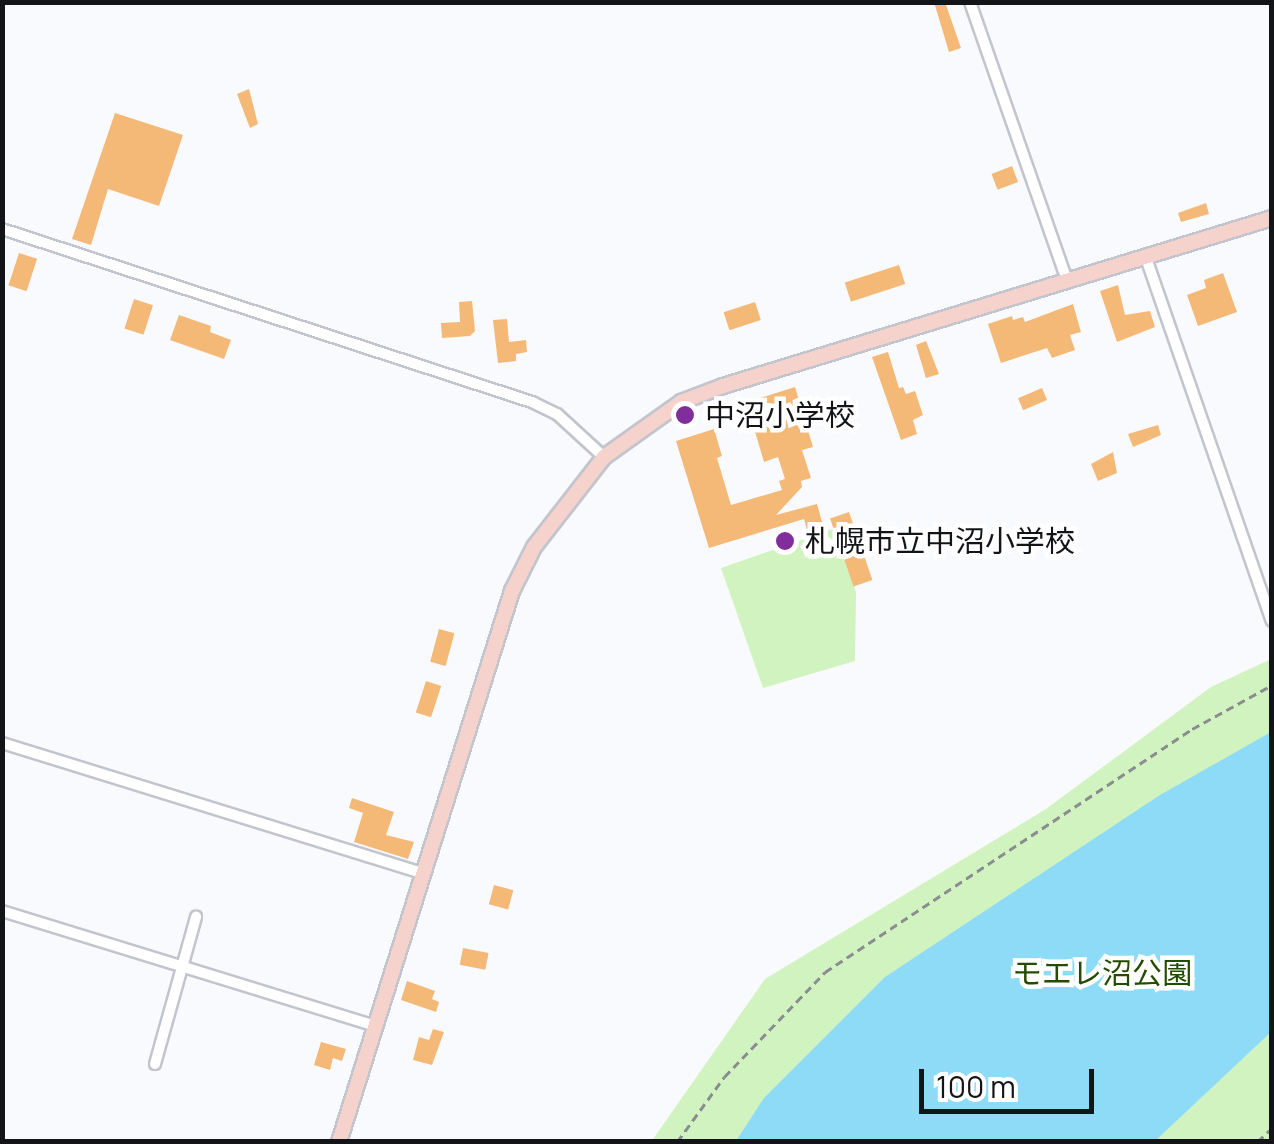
<!DOCTYPE html>
<html>
<head>
<meta charset="utf-8">
<style>
	body { margin:0 }
	#map { position:relative; width:1274px; height:1144px; overflow:hidden; background:#f9fafe; font-family:Manrope,"Noto Sans JP",sans-serif }
	div>[style] { position:absolute }
	[style*='--x'] { left:calc(var(--x)*1px); top:calc(var(--y)*1px); width:calc(var(--w)*1px); rotate:calc(var(--a)*1deg) }
	.green>* { inset:0; background:#d1f3bf }
	.water>* { inset:0; background:#8edbf8 }
	.building>* { inset:0; background:#f4b877; transform-origin:0 0 }
	.path>* { height:2.5px; margin-top:-1.25px; transform-origin:0; background:repeating-linear-gradient(90deg,#8b8c8f 0 8px,transparent 0 13px) }
	.roads { filter:drop-shadow(2px 0 #c2c4ce) drop-shadow(-2px 0 #c2c4ce) drop-shadow(0 2px #c2c4ce) drop-shadow(0 -2px #c2c4ce) }
	.street>* { height:10px; margin:-5px; padding:0 5px; transform-origin:5px; border-radius:5px; background:#fff }
	.secondary>* { height:14px; margin:-7px; padding:0 7px; transform-origin:7px; border-radius:7px; background:#f6d2cc }
	.dots>* { width:28px; height:28px; translate:-50% -50%; box-sizing:border-box; border:5px solid #fff; border-radius:50% }
	span { translate:-50% -50%; white-space:nowrap; text-align:center; line-height:1.15; -webkit-text-stroke:9px #fff; paint-order:stroke }
	.poi-label { font-size:30px; color:#131417 }
	.left { translate:0 -50%; text-align:left }
	.park-label { font-size:30px; color:#244c00 }
	.frame { position:absolute; inset:0; border:5px solid #131417; pointer-events:none }
	.scale { position:absolute; left:919px; top:1069px; width:175px; height:45px; box-sizing:border-box; border:5px solid #131417; border-top:0; padding-left:12px; font-size:30px; line-height:35px; white-space:nowrap; color:#131417; -webkit-text-stroke:8px #fff; paint-order:stroke }
</style>
</head>
<body>
<div id="map">
	<div class="green">
		<div style="clip-path:polygon(833px 529px,856px 592px,855px 661px,763px 688px,721px 568px)"></div>
		<div style="clip-path:polygon(1271px 659px,1271px 1141px,651px 1142px,765px 979px,1046px 809px,1211px 687px)"></div>
	</div>
	<div class="water">
		<div style="clip-path:polygon(1271px 732px,1271px 1032px,1155px 1141px,736px 1141px,764px 1098px,885px 977px,1160px 795px)"></div>
	</div>
	<div class="building">
		<div style="clip-path:polygon(934px 2px,945px 2px,961px 48px,949px 52px)"></div>
		<div style="clip-path:polygon(249px 89px,258px 124px,250px 128px,237px 94px)"></div>
		<div style="clip-path:polygon(115px 113px,183px 135px,159px 206px,108px 189px,91px 245px,72px 239px)"></div>
		<div style="left:1012px;top:166px;width:17px;height:22px;rotate:69deg"></div>
		<div style="clip-path:polygon(1206px 203px,1209px 214px,1181px 222px,1178px 213px)"></div>
		<div style="left:19px;top:253px;width:19px;height:34px;rotate:18deg"></div>
		<div style="left:899px;top:265px;width:20px;height:57px;rotate:72deg"></div>
		<div style="clip-path:polygon(1223px 273px,1237px 312px,1198px 326px,1187px 295px,1206px 288px,1204px 280px)"></div>
		<div style="clip-path:polygon(1118px 285px,1125px 315px,1150px 311px,1155px 327px,1117px 342px,1100px 291px)"></div>
		<div style="left:134px;top:299px;width:20px;height:31px;rotate:18deg"></div>
		<div style="clip-path:polygon(472px 301px,475px 331px,470px 336px,442px 338px,441px 323px,460px 322px,459px 302px)"></div>
		<div style="left:755px;top:302px;width:19px;height:33px;rotate:72deg"></div>
		<div style="clip-path:polygon(1073px 304px,1081px 332px,1070px 335px,1075px 350px,1052px 358px,1047px 348px,1001px 363px,988px 324px,1012px 316px,1013px 320px,1023px 317px,1025px 322px)"></div>
		<div style="clip-path:polygon(179px 315px,211px 326px,210px 332px,231px 340px,224px 359px,170px 340px)"></div>
		<div style="clip-path:polygon(507px 319px,509px 342px,526px 340px,527px 352px,516px 354px,516px 361px,498px 363px,493px 320px)"></div>
		<div style="clip-path:polygon(926px 341px,939px 374px,926px 378px,916px 345px)"></div>
		<div style="clip-path:polygon(888px 352px,899px 388px,903px 387px,906px 394px,915px 391px,923px 415px,913px 420px,917px 434px,901px 440px,872px 357px)"></div>
		<div style="clip-path:polygon(795px 387px,813px 447px,802px 450px,811px 478px,801px 481px,802px 487px,776px 515px,817px 504px,824px 529px,808px 534px,804px 519px,709px 548px,676px 441px,714px 429px,722px 456px,717px 458px,731px 505px,782px 490px,779px 481px,785px 479px,778px 457px,764px 462px,751px 418px,746px 420px,741px 404px)"></div>
		<div style="left:1042px;top:388px;width:13px;height:26px;rotate:67deg"></div>
		<div style="clip-path:polygon(1158px 425px,1161px 435px,1133px 447px,1128px 434px)"></div>
		<div style="clip-path:polygon(1113px 452px,1117px 473px,1098px 481px,1091px 464px)"></div>
		<div style="left:849px;top:512px;width:72px;height:20px;rotate:71deg"></div>
		<div style="left:439px;top:629px;width:16px;height:34px;rotate:15deg"></div>
		<div style="left:426px;top:681px;width:16px;height:33px;rotate:18deg"></div>
		<div style="clip-path:polygon(352px 798px,394px 812px,386px 835px,414px 842px,408px 859px,354px 842px,363px 813px,349px 808px)"></div>
		<div style="left:494px;top:885px;width:20px;height:20px;rotate:15deg"></div>
		<div style="left:463px;top:948px;width:26px;height:17px;rotate:11deg"></div>
		<div style="clip-path:polygon(407px 981px,435px 991px,432px 999px,439px 1002px,436px 1012px,401px 1000px)"></div>
		<div style="clip-path:polygon(433px 1029px,444px 1032px,432px 1065px,413px 1060px,419px 1037px,429px 1040px)"></div>
		<div style="clip-path:polygon(321px 1042px,346px 1049px,342px 1061px,333px 1058px,330px 1070px,314px 1065px)"></div>
	</div>
	<div class="path">
		<div style="--x:677;--y:1142;--w:80;--a:-54.1"></div>
		<div style="--x:724;--y:1077;--w:146;--a:-46.1"></div>
		<div style="--x:825;--y:972;--w:440;--a:-33.5"></div>
		<div style="--x:1192;--y:729;--w:91;--a:-28.8"></div>
		<div style="--x:1257;--y:1142;--w:21;--a:-43"></div>
	</div>
	<div class="roads">
		<div class="street">
			<div style="--x:970;--y:2;--w:292;--a:70.8"></div>
			<div style="--x:2;--y:229;--w:558;--a:18.08"></div>
			<div style="--x:532;--y:402;--w:28;--a:26"></div>
			<div style="--x:557;--y:414;--w:64;--a:42.5"></div>
			<div style="--x:1145;--y:255;--w:387;--a:70.9"></div>
			<div style="--x:2;--y:743;--w:441;--a:17.2"></div>
			<div style="--x:2;--y:911;--w:390;--a:17.1"></div>
			<div style="--x:155;--y:1064;--w:153;--a:-74.4"></div>
		</div>
		<div class="secondary">
			<div style="--x:339;--y:1142;--w:578;--a:-72.57"></div>
			<div style="--x:512;--y:591;--w:49;--a:-63.4"></div>
			<div style="--x:534;--y:547;--w:114;--a:-52.1"></div>
			<div style="--x:604;--y:457;--w:95;--a:-35.5"></div>
			<div style="--x:681;--y:402;--w:45;--a:-20.9"></div>
			<div style="--x:723;--y:386;--w:574;--a:-17.01"></div>
		</div>
	</div>
	<div class="dots">
		<div style="left:685px;top:415px;background:#812d9c"></div>
		<div style="left:785px;top:541px;background:#812d9c"></div>
	</div>
	<div class="poi-label">
		<span class="left" style="left:705px;top:415px">中沼小学校</span>
		<span class="left" style="left:805px;top:541px">札幌市立中沼小学校</span>
	</div>
	<div class="park-label">
		<span style="left:1102px;top:973px">モエレ沼公園</span>
	</div>
	<div class="frame"></div>
	<div class="scale">100 m</div>
</div>
</body>
</html>
